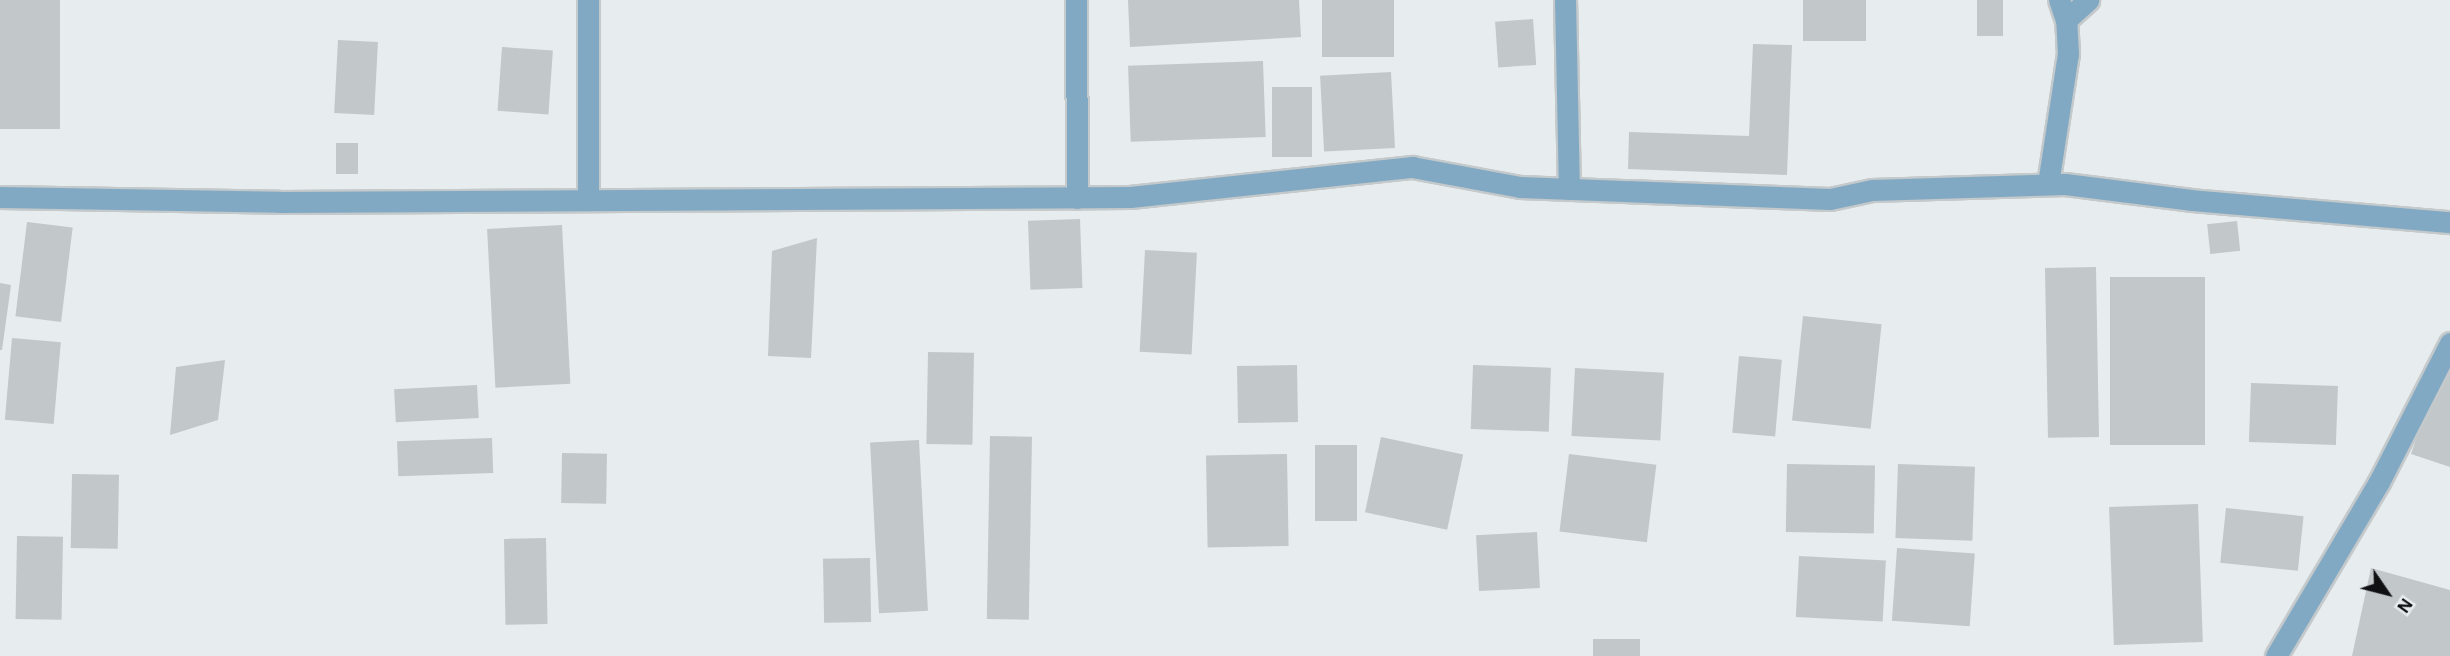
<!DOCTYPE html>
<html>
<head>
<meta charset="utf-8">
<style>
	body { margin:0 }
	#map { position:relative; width:2450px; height:656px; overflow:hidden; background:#e7ecef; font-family:"Alegreya Sans",sans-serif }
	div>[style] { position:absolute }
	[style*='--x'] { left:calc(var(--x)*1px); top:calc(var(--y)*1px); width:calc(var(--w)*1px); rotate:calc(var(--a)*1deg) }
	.building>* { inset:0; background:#c2c7ca; transform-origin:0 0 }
	.roads { filter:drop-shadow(2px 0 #c4c9cb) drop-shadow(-2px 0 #c4c9cb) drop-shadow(0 2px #c4c9cb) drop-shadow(0 -2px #c4c9cb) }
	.street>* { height:21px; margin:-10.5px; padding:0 10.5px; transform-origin:10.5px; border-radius:10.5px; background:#82a9c3 }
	span { translate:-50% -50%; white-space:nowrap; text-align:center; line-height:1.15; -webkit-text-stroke:6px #e7ecef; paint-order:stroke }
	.north { position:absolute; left:2352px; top:558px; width:70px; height:70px; -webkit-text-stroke:5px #e7ecef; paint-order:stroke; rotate:125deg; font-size:19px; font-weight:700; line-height:28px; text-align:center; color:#0f1011 }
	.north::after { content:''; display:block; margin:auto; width:24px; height:32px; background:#0f1011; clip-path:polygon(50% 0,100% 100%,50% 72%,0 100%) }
</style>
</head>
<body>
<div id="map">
	<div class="building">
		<div style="left:0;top:0;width:60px;height:129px"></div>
		<div style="clip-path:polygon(1128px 0,1299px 0,1301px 37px,1130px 47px)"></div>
		<div style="left:1322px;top:0;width:72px;height:57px"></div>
		<div style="left:1803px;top:0;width:63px;height:41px"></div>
		<div style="left:1977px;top:0;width:26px;height:36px"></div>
		<div style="left:1533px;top:19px;width:46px;height:38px;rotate:86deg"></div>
		<div style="left:338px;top:40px;width:40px;height:73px;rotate:3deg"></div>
		<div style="clip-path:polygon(1753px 44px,1792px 45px,1787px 175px,1628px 169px,1629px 132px,1749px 136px)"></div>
		<div style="left:502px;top:47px;width:51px;height:64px;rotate:4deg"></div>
		<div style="left:1263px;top:61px;width:76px;height:135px;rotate:88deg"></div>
		<div style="left:1391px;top:72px;width:76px;height:71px;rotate:87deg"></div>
		<div style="left:1272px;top:87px;width:40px;height:70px"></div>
		<div style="left:336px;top:143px;width:22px;height:31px"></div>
		<div style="left:1080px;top:219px;width:69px;height:52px;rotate:88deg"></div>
		<div style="left:2237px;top:221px;width:30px;height:30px;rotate:84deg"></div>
		<div style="left:27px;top:222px;width:46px;height:95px;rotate:7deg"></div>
		<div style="left:562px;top:225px;width:159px;height:75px;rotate:87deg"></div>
		<div style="clip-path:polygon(817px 238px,811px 358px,768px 356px,772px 251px)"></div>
		<div style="left:1145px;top:250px;width:52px;height:102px;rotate:3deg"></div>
		<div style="left:2096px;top:267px;width:170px;height:51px;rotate:89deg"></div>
		<div style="left:2110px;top:277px;width:95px;height:168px"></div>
		<div style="clip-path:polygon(0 283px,11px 285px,2px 350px,0 350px)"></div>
		<div style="left:1803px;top:316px;width:79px;height:105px;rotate:6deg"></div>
		<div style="left:12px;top:338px;width:49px;height:82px;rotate:5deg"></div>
		<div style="left:928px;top:352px;width:46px;height:92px;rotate:1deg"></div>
		<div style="left:1739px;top:356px;width:43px;height:77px;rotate:5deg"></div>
		<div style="clip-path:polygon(225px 360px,218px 420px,170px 435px,176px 367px)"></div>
		<div style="left:1297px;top:365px;width:57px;height:60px;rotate:89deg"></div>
		<div style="left:1473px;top:365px;width:78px;height:64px;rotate:2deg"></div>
		<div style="left:1575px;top:368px;width:89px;height:68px;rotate:3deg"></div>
		<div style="clip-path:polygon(2440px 368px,2450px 371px,2450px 467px,2411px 454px)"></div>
		<div style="left:2251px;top:383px;width:87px;height:59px;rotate:2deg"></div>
		<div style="left:477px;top:385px;width:33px;height:83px;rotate:87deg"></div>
		<div style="left:990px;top:436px;width:42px;height:183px;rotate:1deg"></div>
		<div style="left:1381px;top:437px;width:84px;height:77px;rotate:12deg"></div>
		<div style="left:492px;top:438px;width:35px;height:95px;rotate:88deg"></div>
		<div style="left:919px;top:440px;width:171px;height:49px;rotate:87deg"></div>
		<div style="left:1315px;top:445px;width:42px;height:76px"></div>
		<div style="left:562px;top:453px;width:45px;height:50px;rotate:1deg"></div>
		<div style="left:1287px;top:454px;width:92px;height:81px;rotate:89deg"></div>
		<div style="left:1569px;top:454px;width:88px;height:78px;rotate:7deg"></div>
		<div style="left:1787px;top:464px;width:88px;height:68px;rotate:1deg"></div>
		<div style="left:1898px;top:464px;width:77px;height:74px;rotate:2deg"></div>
		<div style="left:72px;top:474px;width:47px;height:74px;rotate:1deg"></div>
		<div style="left:2198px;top:504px;width:138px;height:89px;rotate:88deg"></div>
		<div style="left:2226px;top:508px;width:78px;height:55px;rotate:6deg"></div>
		<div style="left:1537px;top:532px;width:56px;height:61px;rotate:87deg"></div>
		<div style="left:17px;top:536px;width:46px;height:83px;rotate:1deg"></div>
		<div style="left:546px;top:538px;width:86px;height:42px;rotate:89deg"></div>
		<div style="left:1897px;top:548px;width:78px;height:73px;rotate:4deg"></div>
		<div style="left:1799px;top:556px;width:87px;height:61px;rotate:3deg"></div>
		<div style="left:870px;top:558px;width:64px;height:47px;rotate:89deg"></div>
		<div style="clip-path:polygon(2371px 568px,2450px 590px,2450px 656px,2352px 656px)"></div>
		<div style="left:1593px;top:639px;width:47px;height:17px"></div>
	</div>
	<div class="roads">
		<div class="street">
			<div style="--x:1076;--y:0;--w:198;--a:89.7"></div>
			<div style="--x:1565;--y:0;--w:189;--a:88.8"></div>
			<div style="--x:2066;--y:20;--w:30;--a:-42"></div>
			<div style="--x:2048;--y:184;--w:132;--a:-81.3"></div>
			<div style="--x:2068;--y:54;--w:34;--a:-93"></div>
			<div style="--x:2066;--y:20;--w:21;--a:-109"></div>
			<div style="--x:0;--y:197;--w:279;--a:1"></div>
			<div style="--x:279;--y:202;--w:851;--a:-0.34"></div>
			<div style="--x:1130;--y:197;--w:284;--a:-6.1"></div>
			<div style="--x:1412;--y:167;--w:110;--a:10.5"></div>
			<div style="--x:1520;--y:187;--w:310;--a:2.2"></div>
			<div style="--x:1830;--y:199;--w:43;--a:-12.1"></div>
			<div style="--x:1872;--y:190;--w:193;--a:-1.8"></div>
			<div style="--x:2065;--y:184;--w:127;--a:7.2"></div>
			<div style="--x:2191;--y:200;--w:260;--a:4.9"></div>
			<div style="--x:588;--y:198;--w:198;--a:-90"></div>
			<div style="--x:2276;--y:656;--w:202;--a:-59.4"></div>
			<div style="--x:2379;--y:482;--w:156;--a:-62.9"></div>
		</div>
	</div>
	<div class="north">N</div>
</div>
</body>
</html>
